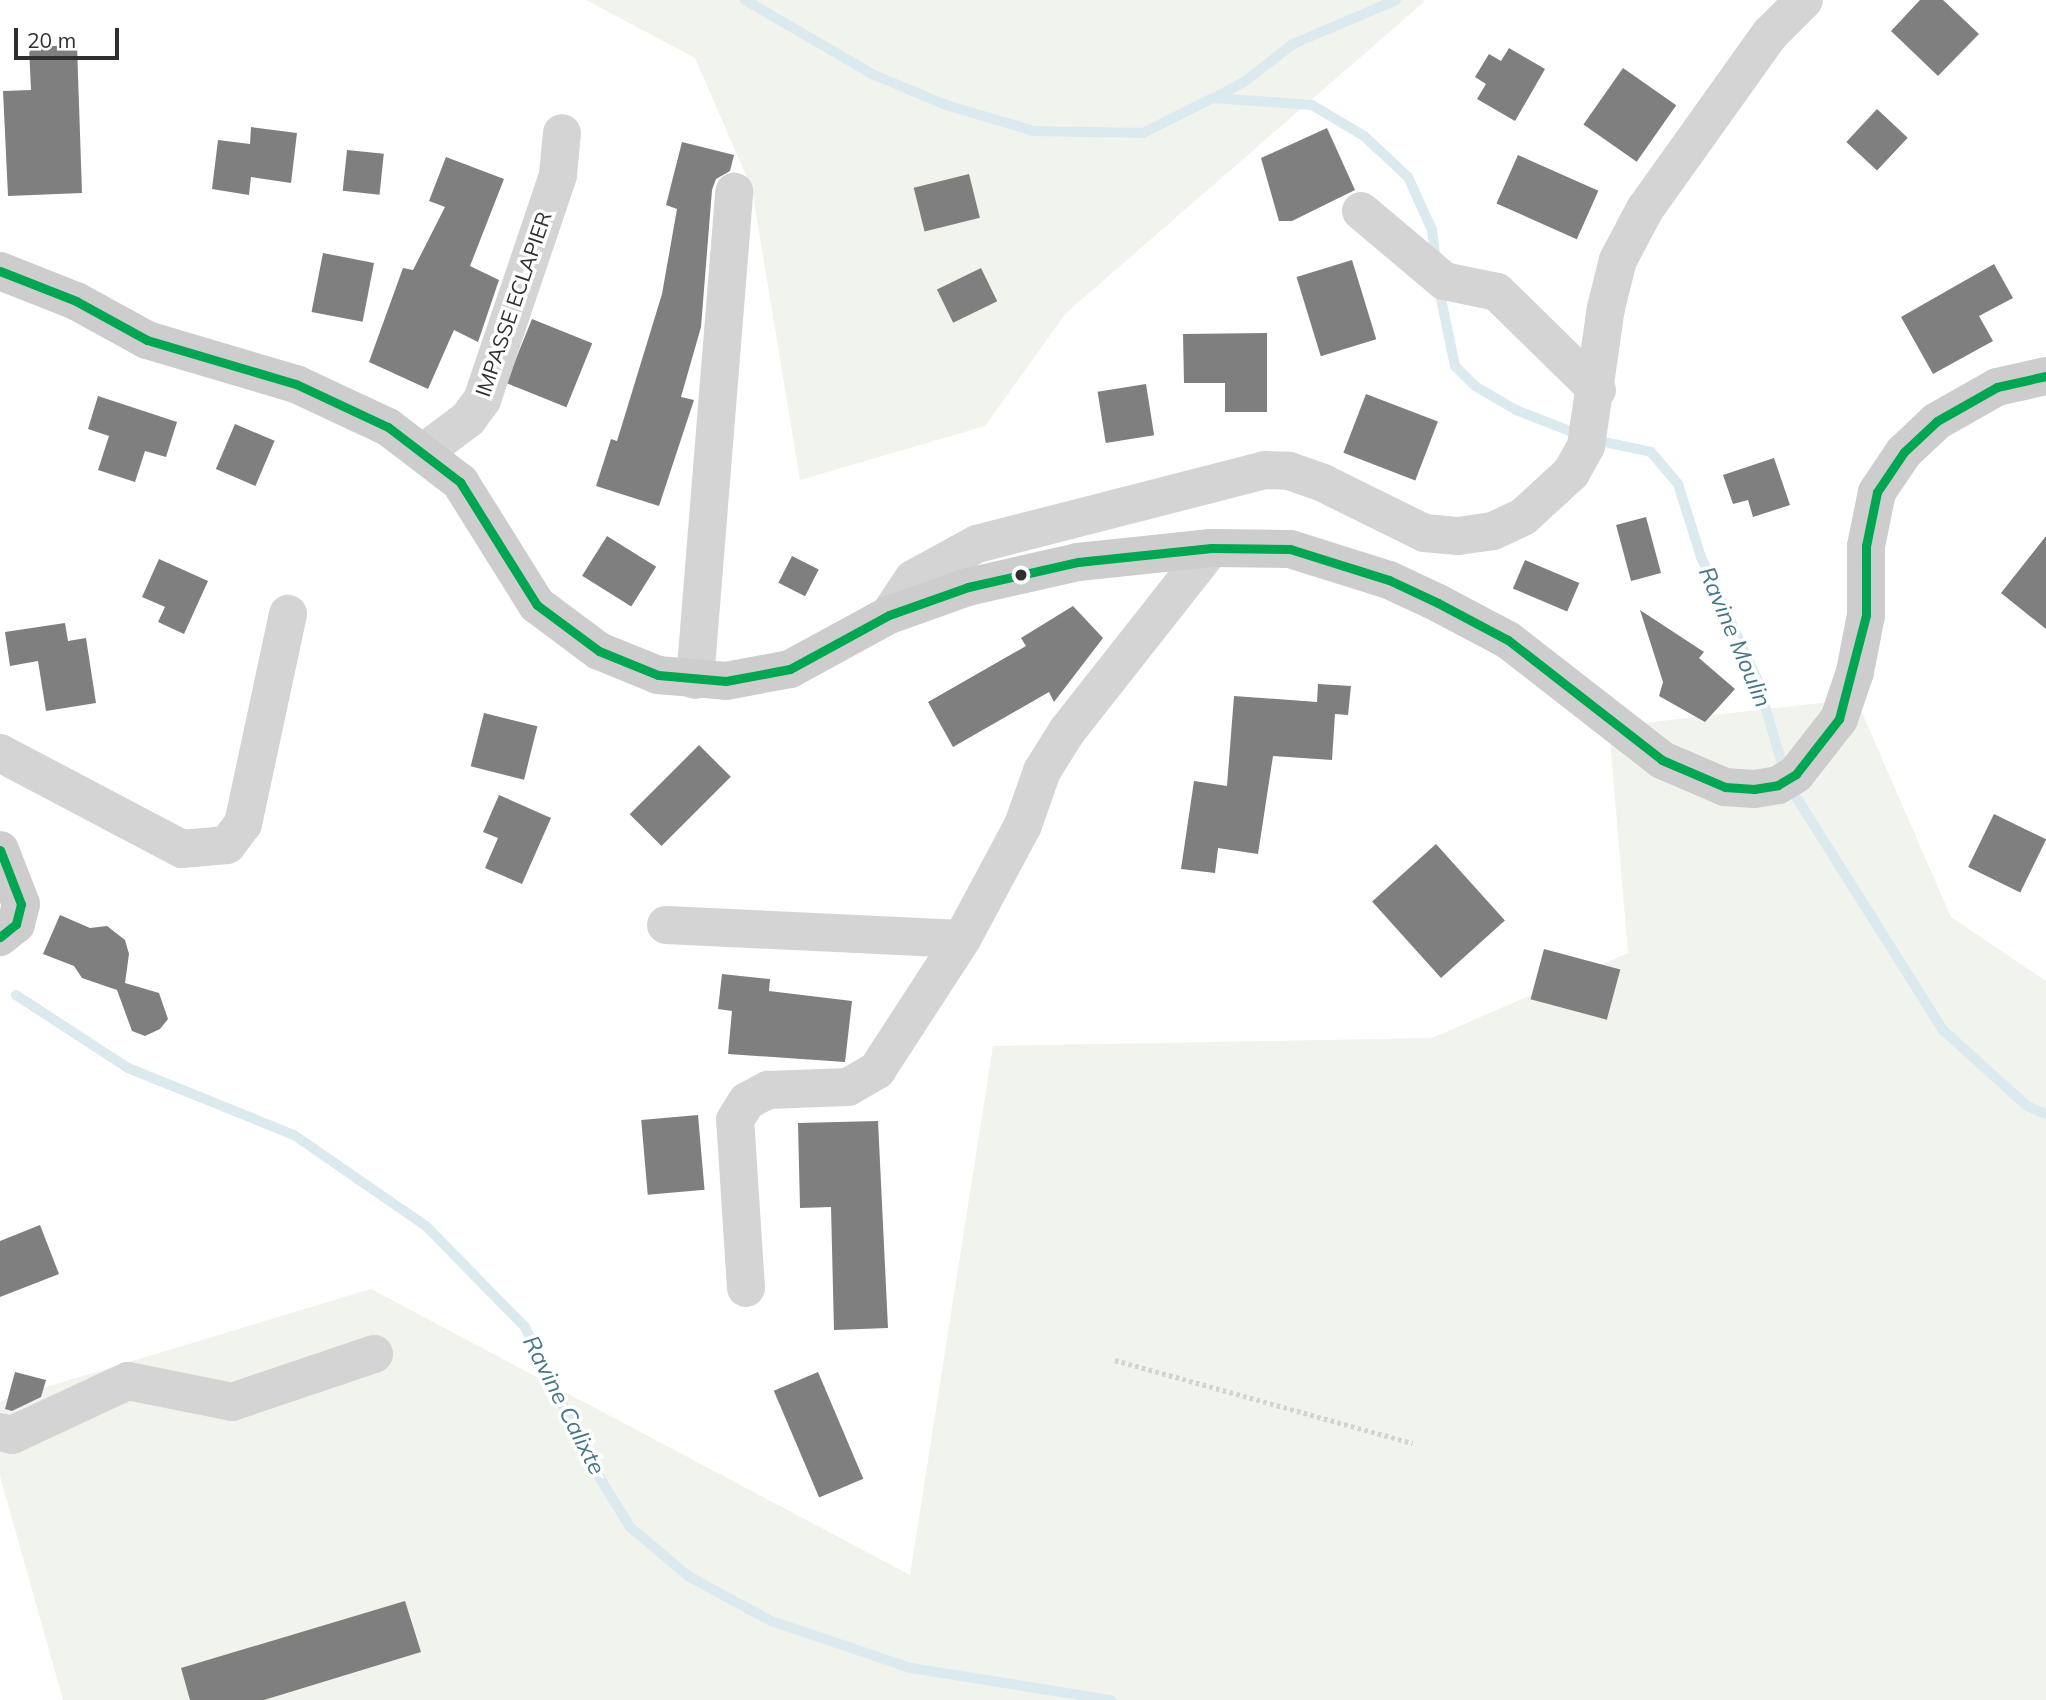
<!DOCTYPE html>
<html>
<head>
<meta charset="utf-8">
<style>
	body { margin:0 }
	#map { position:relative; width:2046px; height:1700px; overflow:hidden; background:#fff; font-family:Mulish,sans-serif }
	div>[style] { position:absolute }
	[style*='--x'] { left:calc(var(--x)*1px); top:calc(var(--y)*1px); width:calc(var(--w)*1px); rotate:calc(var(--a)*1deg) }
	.green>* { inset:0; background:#f1f3ed }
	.stream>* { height:10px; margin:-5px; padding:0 5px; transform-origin:5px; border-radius:5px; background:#dbeaef }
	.building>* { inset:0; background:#7f7f7f; transform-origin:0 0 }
	.path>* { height:4.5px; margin-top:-2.25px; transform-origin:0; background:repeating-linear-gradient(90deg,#d3d3d3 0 3.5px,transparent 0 7px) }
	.minor>* { height:38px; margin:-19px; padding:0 19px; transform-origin:19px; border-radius:19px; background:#d4d4d4 }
	.secondary>* { height:38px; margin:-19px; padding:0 19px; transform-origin:19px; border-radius:19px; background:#cdcdcd }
	.bus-1>* { height:9px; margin:-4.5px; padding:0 4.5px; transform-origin:4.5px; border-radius:4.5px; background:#00a651 }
	.dots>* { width:19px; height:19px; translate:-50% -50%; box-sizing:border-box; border:4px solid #fff; border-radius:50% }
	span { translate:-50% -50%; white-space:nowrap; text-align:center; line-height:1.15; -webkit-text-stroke:7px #fff; paint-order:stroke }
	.street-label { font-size:21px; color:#2f2f2f }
	.water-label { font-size:23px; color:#457789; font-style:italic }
	.scale { position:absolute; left:14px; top:28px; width:105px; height:32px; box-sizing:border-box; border:4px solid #2f2f2f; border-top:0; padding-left:9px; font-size:21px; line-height:24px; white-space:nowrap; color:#2f2f2f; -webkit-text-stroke:5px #fff; paint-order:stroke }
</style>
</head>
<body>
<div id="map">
	<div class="green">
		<div style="clip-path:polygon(586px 0,1423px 0,1424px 2px,1066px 313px,985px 426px,800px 480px,752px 189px,695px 58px)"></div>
		<div style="clip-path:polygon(1856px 699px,1951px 917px,2046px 981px,2046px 1700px,63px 1700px,0 1476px,0 1401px,371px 1289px,910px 1575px,993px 1046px,1432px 1038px,1628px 953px,1609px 727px)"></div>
	</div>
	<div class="stream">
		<div style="--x:745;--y:0;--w:147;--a:30.2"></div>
		<div style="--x:872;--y:74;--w:80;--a:22.7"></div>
		<div style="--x:946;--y:105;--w:92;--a:16.5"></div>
		<div style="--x:1034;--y:131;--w:109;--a:1.1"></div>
		<div style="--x:1143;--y:133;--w:78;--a:-26.6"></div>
		<div style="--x:1213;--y:98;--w:99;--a:4"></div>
		<div style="--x:1312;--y:105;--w:61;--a:30.8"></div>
		<div style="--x:1364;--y:136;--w:60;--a:43"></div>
		<div style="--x:1408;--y:177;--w:58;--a:65.6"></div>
		<div style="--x:1432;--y:230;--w:31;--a:83"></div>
		<div style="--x:1214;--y:98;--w:34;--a:-28"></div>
		<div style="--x:1244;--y:82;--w:62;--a:-37.8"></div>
		<div style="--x:1293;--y:44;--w:112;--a:-23.1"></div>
		<div style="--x:1440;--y:294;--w:74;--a:78.2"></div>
		<div style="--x:1455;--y:366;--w:28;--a:45"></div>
		<div style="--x:1475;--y:386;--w:48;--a:30.3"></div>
		<div style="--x:1516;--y:410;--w:69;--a:21.3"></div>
		<div style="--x:1595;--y:440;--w:57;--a:12.1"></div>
		<div style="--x:1651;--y:452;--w:42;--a:49.8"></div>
		<div style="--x:1678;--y:484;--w:77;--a:72.5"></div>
		<div style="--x:1701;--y:557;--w:134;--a:65.3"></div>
		<div style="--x:1757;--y:679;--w:109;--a:73.6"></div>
		<div style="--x:1788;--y:784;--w:291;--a:57.8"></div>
		<div style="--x:1943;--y:1030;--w:113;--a:42.1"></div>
		<div style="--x:2027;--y:1106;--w:21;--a:23"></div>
		<div style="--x:16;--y:995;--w:134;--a:33.1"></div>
		<div style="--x:128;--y:1068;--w:179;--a:22"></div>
		<div style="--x:294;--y:1135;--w:160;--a:34.6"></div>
		<div style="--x:426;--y:1226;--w:141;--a:45.6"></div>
		<div style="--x:525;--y:1327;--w:156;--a:64.1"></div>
		<div style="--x:593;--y:1467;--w:70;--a:58.3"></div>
		<div style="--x:630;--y:1527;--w:76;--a:40.2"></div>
		<div style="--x:688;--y:1576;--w:94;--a:28.5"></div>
		<div style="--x:771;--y:1621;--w:148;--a:18.6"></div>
		<div style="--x:911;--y:1668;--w:203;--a:9.1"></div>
	</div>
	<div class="building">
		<div style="clip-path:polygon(1920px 0,1943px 0,1979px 34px,1938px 76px,1891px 31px)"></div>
		<div style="clip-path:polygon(77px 45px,82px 193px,8px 196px,3px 91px,31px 90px,29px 47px)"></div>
		<div style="clip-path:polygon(1509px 48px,1545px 69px,1515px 121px,1477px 99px,1486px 84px,1475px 77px,1489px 54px,1501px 61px)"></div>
		<div style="left:1623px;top:68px;width:65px;height:69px;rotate:35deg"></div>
		<div style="left:1877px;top:109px;width:42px;height:45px;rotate:43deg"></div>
		<div style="clip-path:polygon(251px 127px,297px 133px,291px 183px,251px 177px,249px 195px,212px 189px,218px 140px,250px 144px)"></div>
		<div style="clip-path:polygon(1327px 128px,1355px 190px,1292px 221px,1279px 221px,1261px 158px)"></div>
		<div style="clip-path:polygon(682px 142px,734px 155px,730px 171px,716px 179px,712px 190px,701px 327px,681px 397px,694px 400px,659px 506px,596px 486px,611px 439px,617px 441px,662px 294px,677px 209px,666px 205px)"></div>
		<div style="left:347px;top:150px;width:37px;height:41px;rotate:6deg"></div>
		<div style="left:1518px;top:155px;width:88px;height:53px;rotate:24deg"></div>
		<div style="clip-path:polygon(446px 157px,504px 179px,470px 266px,499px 280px,478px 342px,454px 330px,428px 389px,369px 362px,403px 268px,413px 270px,445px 207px,429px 201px)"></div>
		<div style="left:969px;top:174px;width:45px;height:57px;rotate:76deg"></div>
		<div style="left:323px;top:253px;width:52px;height:60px;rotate:11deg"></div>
		<div style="left:1352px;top:260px;width:83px;height:58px;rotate:73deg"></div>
		<div style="clip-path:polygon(1994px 264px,2013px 298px,1979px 316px,1993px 341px,1933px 374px,1901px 317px)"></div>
		<div style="left:981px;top:268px;width:37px;height:49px;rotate:64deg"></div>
		<div style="left:532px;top:319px;width:65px;height:69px;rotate:22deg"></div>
		<div style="clip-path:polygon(1267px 333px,1267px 412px,1225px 412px,1225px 383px,1184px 383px,1183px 334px)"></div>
		<div style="left:1146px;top:384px;width:52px;height:49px;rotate:81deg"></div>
		<div style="left:1366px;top:394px;width:77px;height:63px;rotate:21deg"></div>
		<div style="clip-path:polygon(98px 396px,177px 422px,166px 457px,145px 451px,135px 482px,98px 470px,109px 436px,88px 429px)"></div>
		<div style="left:235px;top:424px;width:43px;height:49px;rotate:23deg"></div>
		<div style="clip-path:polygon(1774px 458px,1790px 505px,1753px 517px,1748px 500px,1733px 504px,1723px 475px)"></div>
		<div style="left:1646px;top:517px;width:58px;height:31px;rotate:75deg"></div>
		<div style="left:607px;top:536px;width:58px;height:47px;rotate:32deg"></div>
		<div style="clip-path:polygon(2046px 536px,2046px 629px,2001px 593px)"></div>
		<div style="left:792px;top:556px;width:30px;height:30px;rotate:27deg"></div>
		<div style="clip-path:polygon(159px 559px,208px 581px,184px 634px,158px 622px,165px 607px,142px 597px)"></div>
		<div style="left:1525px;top:560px;width:59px;height:31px;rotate:23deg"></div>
		<div style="clip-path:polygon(1073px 606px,1103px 638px,1054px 702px,1049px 692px,953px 747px,928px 702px,1026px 646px,1021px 638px)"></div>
		<div style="clip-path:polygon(1640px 610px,1704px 652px,1699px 658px,1735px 689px,1705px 722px,1659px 696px,1663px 682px)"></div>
		<div style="clip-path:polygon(65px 623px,68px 641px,86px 638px,96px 703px,46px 711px,38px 661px,10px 666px,5px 632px)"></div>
		<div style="clip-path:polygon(1318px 684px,1351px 686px,1348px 715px,1335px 714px,1332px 760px,1273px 756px,1258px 854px,1218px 848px,1215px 873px,1181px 869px,1194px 781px,1227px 786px,1234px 696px,1317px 702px)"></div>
		<div style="left:484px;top:713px;width:55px;height:55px;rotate:14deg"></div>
		<div style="left:699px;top:745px;width:45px;height:98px;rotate:45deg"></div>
		<div style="clip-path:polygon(499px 795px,551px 818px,522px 884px,485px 868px,498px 838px,483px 832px)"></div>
		<div style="left:1994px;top:814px;width:58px;height:59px;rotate:26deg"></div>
		<div style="left:1436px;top:844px;width:103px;height:86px;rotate:48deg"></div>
		<div style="clip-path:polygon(60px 915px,90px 928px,107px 926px,125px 940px,129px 954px,125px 983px,159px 993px,168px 1019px,160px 1029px,145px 1036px,132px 1031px,117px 990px,82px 978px,74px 966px,43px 954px)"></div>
		<div style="left:1544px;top:949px;width:79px;height:52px;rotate:15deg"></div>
		<div style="clip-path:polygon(722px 974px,770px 979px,769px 991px,852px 1001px,845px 1062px,728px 1054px,732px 1011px,718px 1009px)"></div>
		<div style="left:698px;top:1115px;width:75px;height:57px;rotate:85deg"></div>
		<div style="clip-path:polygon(878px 1121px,888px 1328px,834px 1330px,831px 1207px,800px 1208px,798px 1123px)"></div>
		<div style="clip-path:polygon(40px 1225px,59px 1274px,0 1297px,0 1241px)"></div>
		<div style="clip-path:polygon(15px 1372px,46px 1380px,41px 1397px,12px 1411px,5px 1409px)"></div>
		<div style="left:818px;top:1372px;width:116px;height:48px;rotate:67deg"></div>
		<div style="clip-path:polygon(405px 1601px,421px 1652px,264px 1700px,190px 1700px,181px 1668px)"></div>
	</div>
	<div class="path">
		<div style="--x:1115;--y:1360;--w:309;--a:15.6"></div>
	</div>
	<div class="minor">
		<div style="--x:1361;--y:211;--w:109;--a:40.1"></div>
		<div style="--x:1444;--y:281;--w:54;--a:11.7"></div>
		<div style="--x:1497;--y:292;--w:140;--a:44.4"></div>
		<div style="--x:424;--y:452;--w:55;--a:-36.9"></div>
		<div style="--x:468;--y:419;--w:24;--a:-54"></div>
		<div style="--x:482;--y:400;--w:237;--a:-71.3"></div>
		<div style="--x:558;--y:175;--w:42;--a:-84.6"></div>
		<div style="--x:889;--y:615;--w:43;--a:-56.3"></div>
		<div style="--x:913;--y:579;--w:73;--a:-28.7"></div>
		<div style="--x:977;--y:544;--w:297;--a:-14.4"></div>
		<div style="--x:1265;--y:470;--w:24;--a:2"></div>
		<div style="--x:1289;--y:471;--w:36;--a:19"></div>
		<div style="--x:1323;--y:483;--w:113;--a:26.3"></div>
		<div style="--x:1424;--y:533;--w:34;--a:5"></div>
		<div style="--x:1458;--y:536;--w:35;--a:-8"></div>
		<div style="--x:1493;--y:531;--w:33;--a:-25"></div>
		<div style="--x:1523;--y:517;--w:65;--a:-42.5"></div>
		<div style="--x:1571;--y:473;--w:31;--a:-61"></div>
		<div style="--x:1586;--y:446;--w:139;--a:-81.8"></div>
		<div style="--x:1606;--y:308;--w:49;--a:-76"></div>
		<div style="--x:1618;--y:260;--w:58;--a:-62.1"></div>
		<div style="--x:1645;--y:209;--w:215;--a:-54.5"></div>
		<div style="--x:1770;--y:34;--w:48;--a:-45"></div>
		<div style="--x:695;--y:680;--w:490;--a:-85.4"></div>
		<div style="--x:0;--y:753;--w:206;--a:27.8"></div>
		<div style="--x:182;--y:849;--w:45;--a:-5.1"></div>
		<div style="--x:227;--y:845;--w:26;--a:-53"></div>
		<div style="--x:243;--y:824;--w:215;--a:-77.9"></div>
		<div style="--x:666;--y:925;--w:296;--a:2.7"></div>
		<div style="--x:746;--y:1288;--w:168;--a:-93.7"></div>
		<div style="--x:735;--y:1120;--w:22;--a:-58"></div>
		<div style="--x:747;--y:1101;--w:24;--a:-28"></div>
		<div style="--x:768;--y:1090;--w:80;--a:-2.1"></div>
		<div style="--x:848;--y:1087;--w:34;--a:-30"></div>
		<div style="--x:877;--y:1070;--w:156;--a:-57"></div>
		<div style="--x:962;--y:939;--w:129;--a:-61.8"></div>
		<div style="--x:1023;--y:825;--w:57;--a:-70.6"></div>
		<div style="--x:1042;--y:771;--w:47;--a:-58"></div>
		<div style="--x:1067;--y:731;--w:233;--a:-51.8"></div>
		<div style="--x:0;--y:1432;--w:12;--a:14"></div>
		<div style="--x:12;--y:1435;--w:128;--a:-25"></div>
		<div style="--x:128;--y:1381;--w:106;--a:11.4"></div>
		<div style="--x:232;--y:1402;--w:150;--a:-18.7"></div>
	</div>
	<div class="secondary">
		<div style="--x:0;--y:271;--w:82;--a:21.5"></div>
		<div style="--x:76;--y:301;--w:81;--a:28.8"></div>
		<div style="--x:147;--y:340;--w:155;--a:16.5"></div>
		<div style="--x:296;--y:384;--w:102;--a:25.1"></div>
		<div style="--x:388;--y:427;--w:91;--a:37.4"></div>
		<div style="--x:460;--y:482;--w:145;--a:58"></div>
		<div style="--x:537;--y:605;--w:77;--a:36.6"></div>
		<div style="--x:599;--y:651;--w:64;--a:22.1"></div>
		<div style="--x:658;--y:675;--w:68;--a:5"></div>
		<div style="--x:726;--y:681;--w:65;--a:-10.6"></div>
		<div style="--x:790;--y:669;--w:113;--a:-28.6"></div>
		<div style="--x:889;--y:615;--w:84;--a:-19.5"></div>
		<div style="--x:968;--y:587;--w:113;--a:-12.8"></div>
		<div style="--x:1078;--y:562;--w:134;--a:-6"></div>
		<div style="--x:1211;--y:548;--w:79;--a:0.7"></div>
		<div style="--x:1290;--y:549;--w:104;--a:17.4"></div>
		<div style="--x:1389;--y:580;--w:54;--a:25.1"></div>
		<div style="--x:1438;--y:603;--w:79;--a:27.9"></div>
		<div style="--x:1508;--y:640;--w:195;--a:37.9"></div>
		<div style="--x:1662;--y:760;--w:69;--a:23.2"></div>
		<div style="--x:1725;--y:787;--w:29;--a:4"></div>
		<div style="--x:1754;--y:789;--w:24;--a:-9"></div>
		<div style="--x:1778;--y:785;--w:21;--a:-31"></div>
		<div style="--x:1796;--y:774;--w:70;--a:-52"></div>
		<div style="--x:1839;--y:719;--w:50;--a:-71.2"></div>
		<div style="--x:1855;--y:672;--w:58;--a:-79.1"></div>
		<div style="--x:1866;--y:615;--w:69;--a:-90"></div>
		<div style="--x:1866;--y:546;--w:55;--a:-78.5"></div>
		<div style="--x:1877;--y:492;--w:48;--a:-56"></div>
		<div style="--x:1904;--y:452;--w:45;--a:-43.2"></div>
		<div style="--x:1937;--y:421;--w:69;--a:-29.5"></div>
		<div style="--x:1997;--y:387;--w:50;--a:-12.7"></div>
		<div style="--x:0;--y:850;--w:58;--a:68.7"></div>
		<div style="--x:21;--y:904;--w:21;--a:104"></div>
		<div style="--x:16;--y:924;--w:21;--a:141"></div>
	</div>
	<div class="bus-1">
		<div style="--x:0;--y:271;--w:82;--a:21.5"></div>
		<div style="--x:76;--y:301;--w:81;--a:28.8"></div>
		<div style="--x:147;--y:340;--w:155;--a:16.5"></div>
		<div style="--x:296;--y:384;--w:102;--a:25.1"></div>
		<div style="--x:388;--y:427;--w:91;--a:37.4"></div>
		<div style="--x:460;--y:482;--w:145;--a:58"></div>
		<div style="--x:537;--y:605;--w:77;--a:36.6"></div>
		<div style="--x:599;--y:651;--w:64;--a:22.1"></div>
		<div style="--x:658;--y:675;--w:68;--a:5"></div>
		<div style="--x:726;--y:681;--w:65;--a:-10.6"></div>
		<div style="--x:790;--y:669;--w:113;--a:-28.6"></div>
		<div style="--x:889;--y:615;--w:84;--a:-19.5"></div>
		<div style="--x:968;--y:587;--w:113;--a:-12.8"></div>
		<div style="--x:1078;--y:562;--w:134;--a:-6"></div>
		<div style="--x:1211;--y:548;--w:79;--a:0.7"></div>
		<div style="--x:1290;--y:549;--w:104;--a:17.4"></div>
		<div style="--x:1389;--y:580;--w:54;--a:25.1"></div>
		<div style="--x:1438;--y:603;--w:79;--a:27.9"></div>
		<div style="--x:1508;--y:640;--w:195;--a:37.9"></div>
		<div style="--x:1662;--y:760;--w:69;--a:23.2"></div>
		<div style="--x:1725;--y:787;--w:29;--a:4"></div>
		<div style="--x:1754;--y:789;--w:24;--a:-9"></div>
		<div style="--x:1778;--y:785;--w:21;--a:-31"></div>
		<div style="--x:1796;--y:774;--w:70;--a:-52"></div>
		<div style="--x:1839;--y:719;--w:107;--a:-75.4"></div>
		<div style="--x:1866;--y:615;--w:69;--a:-90"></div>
		<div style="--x:1866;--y:546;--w:55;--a:-78.5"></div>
		<div style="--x:1877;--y:492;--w:48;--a:-56"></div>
		<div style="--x:1904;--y:452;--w:45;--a:-43.2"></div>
		<div style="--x:1937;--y:421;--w:69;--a:-29.5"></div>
		<div style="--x:1997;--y:387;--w:50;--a:-12.7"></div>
		<div style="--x:0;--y:850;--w:58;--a:68.7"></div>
		<div style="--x:21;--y:904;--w:21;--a:104"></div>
		<div style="--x:16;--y:924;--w:21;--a:141"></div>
	</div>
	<div class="dots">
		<div style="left:1021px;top:575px;background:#2f2f2f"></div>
	</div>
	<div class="street-label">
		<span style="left:513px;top:304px;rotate:-71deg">IMPASSE ECLAPIER</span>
	</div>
	<div class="water-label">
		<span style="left:1735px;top:637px;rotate:67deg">Ravine Moulin</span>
		<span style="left:564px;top:1405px;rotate:63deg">Ravine Calixte</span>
	</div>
	<div class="scale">20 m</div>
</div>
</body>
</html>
